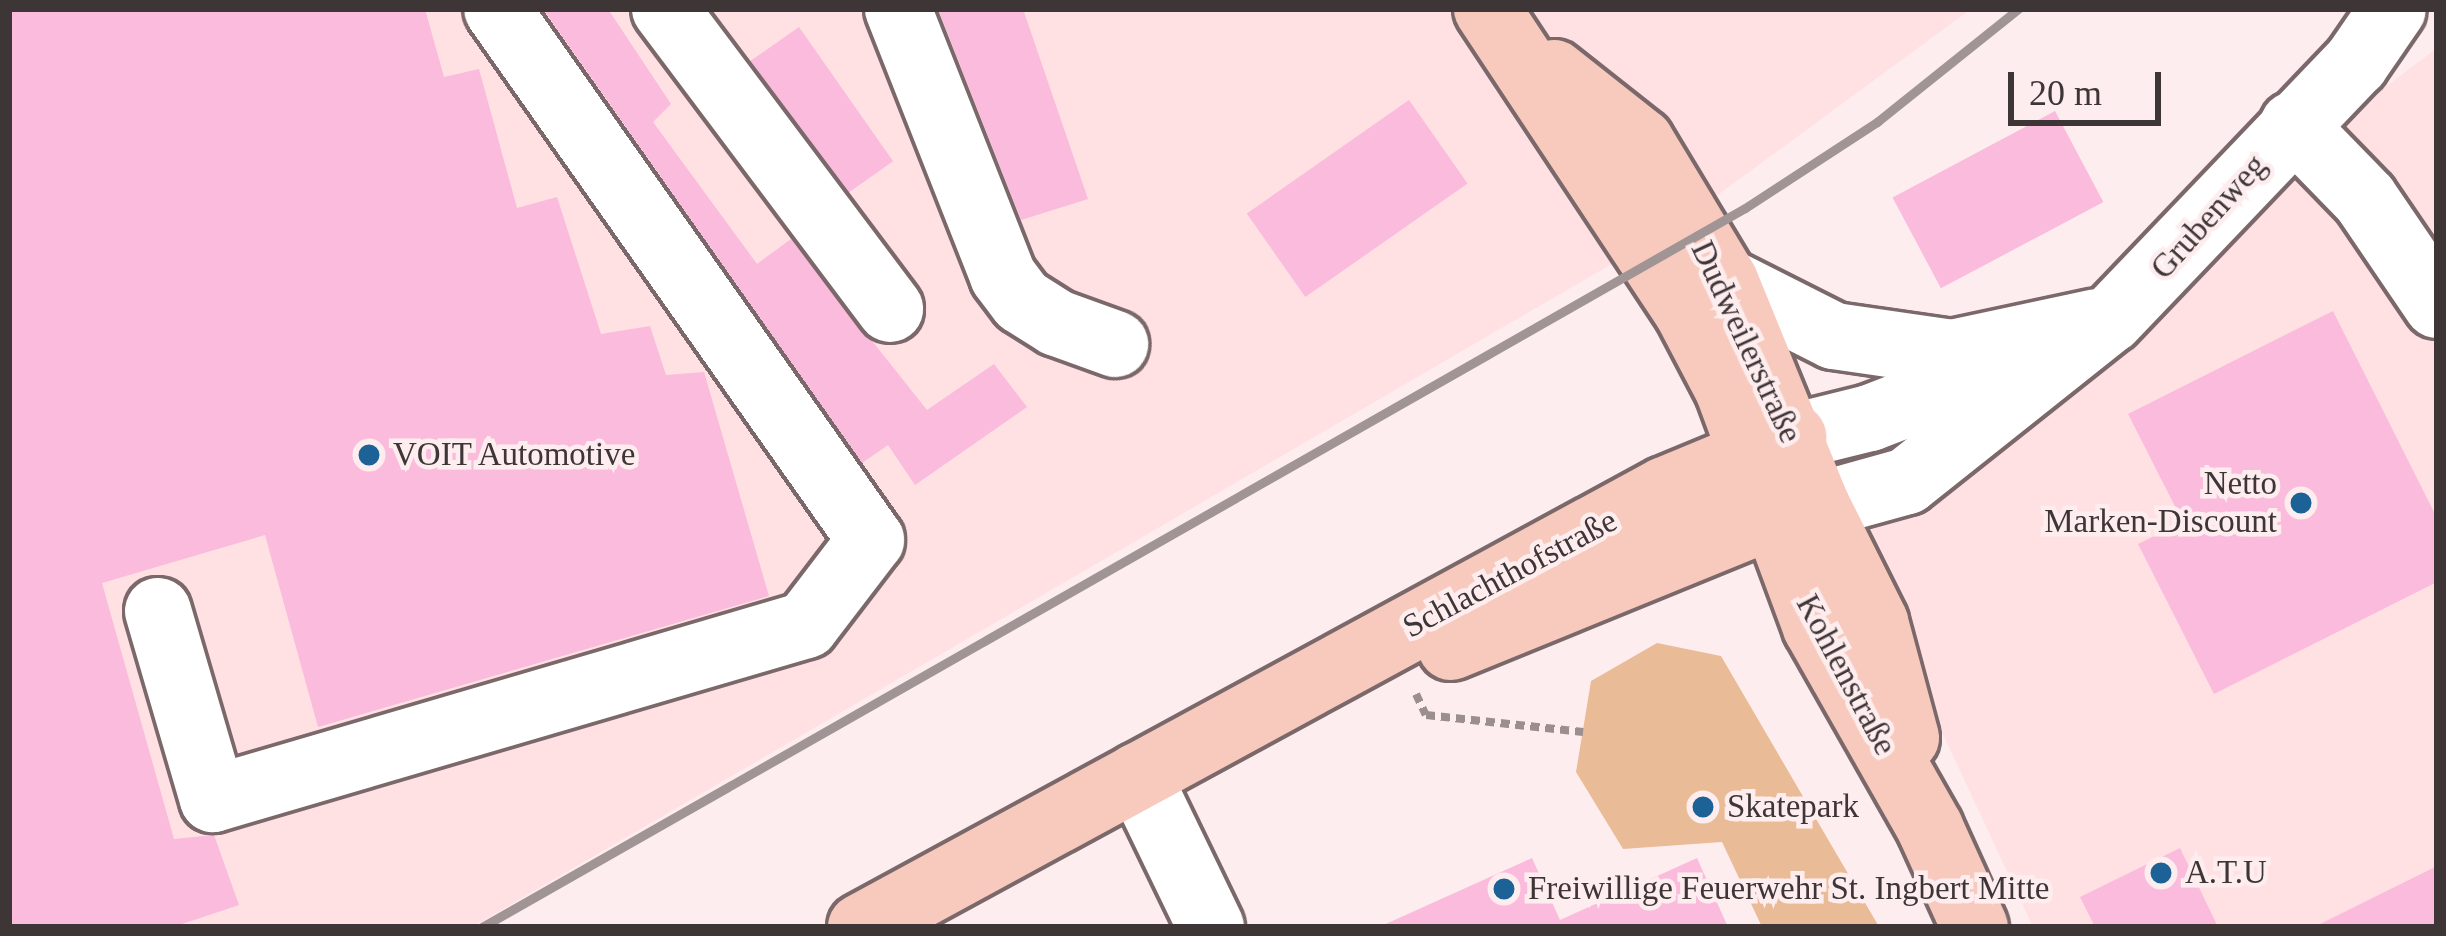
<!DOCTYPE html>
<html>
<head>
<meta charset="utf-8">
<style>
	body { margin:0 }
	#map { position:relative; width:2446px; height:936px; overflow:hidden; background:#feedee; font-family:Georgia,serif }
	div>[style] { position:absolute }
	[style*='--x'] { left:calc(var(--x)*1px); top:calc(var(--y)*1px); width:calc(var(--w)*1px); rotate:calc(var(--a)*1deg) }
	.built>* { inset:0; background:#ffe0e3 }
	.green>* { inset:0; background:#e9bc97 }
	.building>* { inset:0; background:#fabbdc; transform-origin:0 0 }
	.path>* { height:8px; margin-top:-4px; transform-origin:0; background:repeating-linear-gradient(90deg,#9a8e8f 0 9px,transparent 0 15px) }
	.roads { filter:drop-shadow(3px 0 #7b686a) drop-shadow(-3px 0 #7b686a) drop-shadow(0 3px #7b686a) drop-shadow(0 -3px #7b686a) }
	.minor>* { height:66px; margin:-33px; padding:0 33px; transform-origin:33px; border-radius:33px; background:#fff }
	.major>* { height:66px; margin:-33px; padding:0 33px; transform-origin:33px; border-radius:33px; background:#f7cabd }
	.rail>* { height:9px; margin:-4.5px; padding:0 4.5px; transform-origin:4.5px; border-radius:4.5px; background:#a19495 }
	.dots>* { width:33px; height:33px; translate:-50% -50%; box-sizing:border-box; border:6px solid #feedee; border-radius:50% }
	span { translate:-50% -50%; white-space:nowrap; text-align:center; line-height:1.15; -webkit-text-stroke:9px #feedee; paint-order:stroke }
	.street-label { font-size:33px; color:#3e3536 }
	.poi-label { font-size:33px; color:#3e3536 }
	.left { translate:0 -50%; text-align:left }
	.right { translate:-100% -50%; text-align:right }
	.frame { position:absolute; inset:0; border:12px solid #3e3536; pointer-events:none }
	.scale { position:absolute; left:2008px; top:72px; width:153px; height:54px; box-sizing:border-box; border:6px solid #3e3536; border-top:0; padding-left:15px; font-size:36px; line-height:42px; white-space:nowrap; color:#3e3536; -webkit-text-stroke:9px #feedee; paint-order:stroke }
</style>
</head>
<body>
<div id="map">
	<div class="built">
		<div style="clip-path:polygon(9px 9px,1971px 9px,1670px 230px,472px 927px,9px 927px)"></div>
		<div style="clip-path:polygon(2437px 48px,2437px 927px,2033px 927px,1848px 531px,2135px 346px,2359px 107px)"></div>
	</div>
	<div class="green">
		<div style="clip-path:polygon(1657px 643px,1721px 656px,1878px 925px,1762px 927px,1722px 842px,1623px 849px,1576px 772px,1591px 681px)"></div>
	</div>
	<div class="building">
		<div style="clip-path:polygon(9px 9px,425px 9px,444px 77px,479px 69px,517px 208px,557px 197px,601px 334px,650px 326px,666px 375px,704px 372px,769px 596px,318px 727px,265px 535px,102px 583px,174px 839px,214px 835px,239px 905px,173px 927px,9px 927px)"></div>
		<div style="clip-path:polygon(543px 9px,608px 9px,671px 104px,653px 122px,757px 264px,791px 239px,927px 410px,994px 364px,1027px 407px,915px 485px,888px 445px,862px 463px)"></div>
		<div style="clip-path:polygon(938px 9px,1023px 9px,1088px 199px,1021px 220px)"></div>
		<div style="left:799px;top:27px;width:164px;height:59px;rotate:55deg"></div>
		<div style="left:1409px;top:100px;width:102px;height:198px;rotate:55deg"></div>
		<div style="left:2055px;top:111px;width:103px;height:184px;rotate:62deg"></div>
		<div style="clip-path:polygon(2333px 311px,2437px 518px,2437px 582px,2214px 694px,2138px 544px,2183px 522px,2128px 414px)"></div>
		<div style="clip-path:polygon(2180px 848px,2218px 927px,2095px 927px,2080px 897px)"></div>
		<div style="clip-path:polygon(1532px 858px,1560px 920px,1697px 858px,1728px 927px,1379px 927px)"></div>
		<div style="clip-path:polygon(2437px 866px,2437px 927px,2314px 927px)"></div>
	</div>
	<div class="path">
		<div style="--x:1416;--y:694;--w:23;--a:65"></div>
		<div style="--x:1426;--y:715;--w:158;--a:6.2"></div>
	</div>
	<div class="roads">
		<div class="minor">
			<div style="--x:665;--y:9;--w:375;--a:53.1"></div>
			<div style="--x:898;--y:9;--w:287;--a:68.5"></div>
			<div style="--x:1003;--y:276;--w:31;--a:53"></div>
			<div style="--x:1022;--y:301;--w:41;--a:32.2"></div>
			<div style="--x:1057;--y:323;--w:62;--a:19.9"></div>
			<div style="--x:2293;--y:125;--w:103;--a:45.8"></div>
			<div style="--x:2365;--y:199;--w:128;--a:55.8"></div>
			<div style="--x:1725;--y:281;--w:122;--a:26.8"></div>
			<div style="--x:1834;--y:336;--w:119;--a:8.2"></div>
			<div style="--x:1952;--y:353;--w:147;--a:-12.1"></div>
			<div style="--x:1793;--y:437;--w:79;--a:-13.9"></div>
			<div style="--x:1870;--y:418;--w:149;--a:-21.2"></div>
			<div style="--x:1817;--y:506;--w:93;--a:-15.5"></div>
			<div style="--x:1907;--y:481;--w:260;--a:-38.5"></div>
			<div style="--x:2111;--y:319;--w:354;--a:-46.3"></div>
			<div style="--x:2356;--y:63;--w:65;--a:-55.6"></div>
			<div style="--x:158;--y:611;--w:196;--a:73.7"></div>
			<div style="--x:213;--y:799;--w:618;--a:-16.35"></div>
			<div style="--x:806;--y:625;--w:107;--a:-52.6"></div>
			<div style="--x:871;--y:540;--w:649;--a:-125.16"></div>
			<div style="--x:1138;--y:776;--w:168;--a:64.2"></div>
		</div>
		<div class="major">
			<div style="--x:1487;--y:9;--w:362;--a:56.5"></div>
			<div style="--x:1687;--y:311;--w:88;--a:62.3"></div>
			<div style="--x:1728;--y:389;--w:254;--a:69.7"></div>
			<div style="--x:1816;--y:627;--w:231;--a:60.4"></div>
			<div style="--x:1930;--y:828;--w:109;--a:65.6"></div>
			<div style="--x:1554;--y:73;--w:111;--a:38.4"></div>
			<div style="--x:1641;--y:142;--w:162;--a:58.9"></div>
			<div style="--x:1725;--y:281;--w:243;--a:67.8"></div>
			<div style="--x:1817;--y:506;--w:130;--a:63.4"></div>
			<div style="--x:1875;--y:622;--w:120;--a:75"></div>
			<div style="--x:1451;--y:647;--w:344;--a:-22.2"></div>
			<div style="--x:1769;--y:517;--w:45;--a:-12.8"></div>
			<div style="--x:861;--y:927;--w:915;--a:-28.53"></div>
			<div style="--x:1665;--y:490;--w:139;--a:-22.5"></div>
		</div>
	</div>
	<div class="rail">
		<div style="--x:482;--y:927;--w:1453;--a:-29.65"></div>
		<div style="--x:1745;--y:208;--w:158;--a:-33.1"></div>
		<div style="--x:1877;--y:122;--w:181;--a:-38.7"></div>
	</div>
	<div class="dots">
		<div style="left:369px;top:455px;background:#1d6297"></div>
		<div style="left:2301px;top:503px;background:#1d6297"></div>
		<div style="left:1703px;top:807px;background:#1d6297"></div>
		<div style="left:2161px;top:873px;background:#1d6297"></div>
		<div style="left:1504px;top:889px;background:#1d6297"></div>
	</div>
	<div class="street-label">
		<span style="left:2209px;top:217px;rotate:-48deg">Grubenweg</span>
		<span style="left:1746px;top:342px;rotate:65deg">Dudweilerstraße</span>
		<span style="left:1510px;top:574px;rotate:-28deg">Schlachthofstraße</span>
		<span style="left:1846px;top:675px;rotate:62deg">Kohlenstraße</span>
	</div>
	<div class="poi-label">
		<span class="left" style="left:393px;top:455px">VOIT Automotive</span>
		<span class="right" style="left:2277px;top:503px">Netto<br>Marken-Discount</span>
		<span class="left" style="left:1727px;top:807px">Skatepark</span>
		<span class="left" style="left:2185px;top:873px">A.T.U</span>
		<span class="left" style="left:1528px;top:889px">Freiwillige Feuerwehr St. Ingbert Mitte</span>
	</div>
	<div class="frame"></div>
	<div class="scale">20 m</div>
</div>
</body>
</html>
